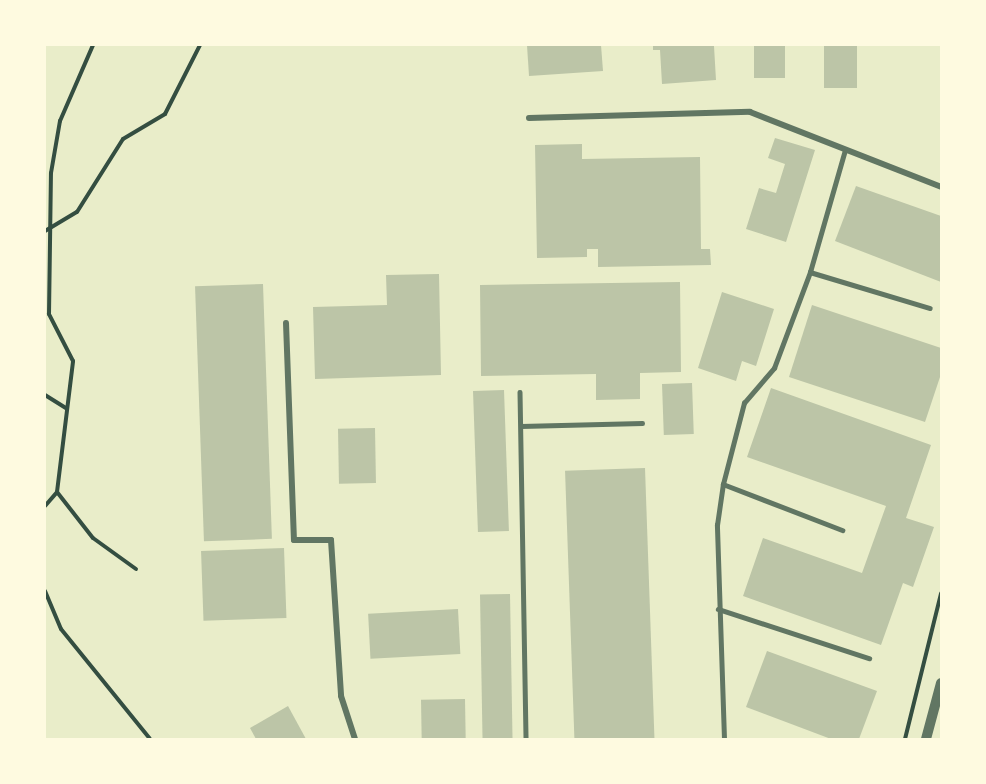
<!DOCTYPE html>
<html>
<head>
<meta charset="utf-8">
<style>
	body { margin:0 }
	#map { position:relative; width:986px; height:784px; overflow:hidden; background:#e9edc9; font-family:"DejaVu Sans",sans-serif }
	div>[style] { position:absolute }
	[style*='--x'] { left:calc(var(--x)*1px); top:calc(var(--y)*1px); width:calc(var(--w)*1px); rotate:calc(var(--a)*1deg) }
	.building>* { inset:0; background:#bcc5a7; transform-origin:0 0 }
	.path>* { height:4px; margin:-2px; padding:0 2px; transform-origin:2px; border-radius:2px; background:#344e41 }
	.service>* { height:4.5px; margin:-2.25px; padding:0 2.25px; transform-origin:2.25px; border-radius:2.25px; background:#617663 }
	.minor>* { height:6px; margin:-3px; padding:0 3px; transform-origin:3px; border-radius:3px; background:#617663 }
	.tertiary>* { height:10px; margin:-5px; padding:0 5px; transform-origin:5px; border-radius:5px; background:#617663 }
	span { translate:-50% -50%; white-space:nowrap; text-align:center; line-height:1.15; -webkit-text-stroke:5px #fefae0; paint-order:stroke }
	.frame { position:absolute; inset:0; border:46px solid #fefae0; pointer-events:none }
</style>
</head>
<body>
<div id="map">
	<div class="building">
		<div style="clip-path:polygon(527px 45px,601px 45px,603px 71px,529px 76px)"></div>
		<div style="clip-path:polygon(653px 45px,714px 46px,716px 80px,662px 84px,660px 50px,653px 50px)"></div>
		<div style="left:754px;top:45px;width:31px;height:33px"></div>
		<div style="left:824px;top:45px;width:33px;height:43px"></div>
		<div style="clip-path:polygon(775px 138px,815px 150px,786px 242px,746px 229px,759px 188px,776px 193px,785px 164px,768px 158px)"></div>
		<div style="clip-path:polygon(582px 144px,582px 159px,700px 157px,701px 249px,710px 249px,711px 265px,598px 267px,598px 249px,587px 249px,587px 257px,537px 258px,535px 145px)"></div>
		<div style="clip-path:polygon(856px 186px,941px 216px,941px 282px,835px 241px)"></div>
		<div style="clip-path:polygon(439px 274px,441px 375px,315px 379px,313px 307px,387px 305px,386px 275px)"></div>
		<div style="clip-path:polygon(680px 282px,681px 372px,640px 373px,640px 399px,596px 400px,596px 374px,481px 376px,480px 285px)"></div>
		<div style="left:263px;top:284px;width:255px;height:68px;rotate:88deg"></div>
		<div style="clip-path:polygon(722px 292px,774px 309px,756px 366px,742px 361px,736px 381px,698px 368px)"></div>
		<div style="clip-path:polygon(812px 305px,941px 348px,941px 374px,925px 422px,789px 377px)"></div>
		<div style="left:692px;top:383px;width:51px;height:30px;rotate:88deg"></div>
		<div style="clip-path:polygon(771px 388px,931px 445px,906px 518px,934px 527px,913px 587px,903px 583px,881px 645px,743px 596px,763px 538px,862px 573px,886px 506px,747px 457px)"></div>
		<div style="left:504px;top:390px;width:141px;height:31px;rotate:88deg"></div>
		<div style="left:375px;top:428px;width:55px;height:37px;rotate:89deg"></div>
		<div style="left:645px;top:468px;width:271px;height:80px;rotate:88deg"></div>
		<div style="left:284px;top:548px;width:70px;height:83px;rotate:88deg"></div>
		<div style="left:510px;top:594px;width:145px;height:30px;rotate:89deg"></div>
		<div style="left:458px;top:609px;width:45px;height:90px;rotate:87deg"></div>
		<div style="clip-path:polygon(767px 651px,877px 691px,859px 739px,831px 739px,746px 707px)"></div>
		<div style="left:465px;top:699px;width:40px;height:44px;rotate:89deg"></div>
		<div style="clip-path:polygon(288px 706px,306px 739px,256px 739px,250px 728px)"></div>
	</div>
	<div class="path">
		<div style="--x:45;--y:231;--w:37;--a:-31"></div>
		<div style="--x:77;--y:212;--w:86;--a:-57.8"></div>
		<div style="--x:123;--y:139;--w:49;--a:-30.8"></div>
		<div style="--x:165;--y:114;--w:77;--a:-63.1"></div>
		<div style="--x:45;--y:395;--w:25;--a:32"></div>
		<div style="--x:57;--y:492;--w:58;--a:52"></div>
		<div style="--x:93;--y:538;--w:53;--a:35.8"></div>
		<div style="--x:45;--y:506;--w:18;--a:-49"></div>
		<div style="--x:57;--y:492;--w:132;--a:-83"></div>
		<div style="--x:73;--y:361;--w:53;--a:-117.1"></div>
		<div style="--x:49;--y:314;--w:141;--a:-89.2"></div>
		<div style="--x:51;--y:173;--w:53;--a:-80.2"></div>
		<div style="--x:60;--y:121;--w:83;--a:-66.5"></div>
		<div style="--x:45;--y:591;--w:41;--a:67.2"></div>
		<div style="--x:61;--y:629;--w:141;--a:51"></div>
		<div style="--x:905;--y:739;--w:150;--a:-76.1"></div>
	</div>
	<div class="service">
		<div style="--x:810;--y:272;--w:125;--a:16.7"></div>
		<div style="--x:520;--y:392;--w:347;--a:89"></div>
		<div style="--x:521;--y:426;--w:121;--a:-1.4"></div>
		<div style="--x:723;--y:484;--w:128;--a:21.1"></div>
		<div style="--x:718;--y:609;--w:159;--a:18"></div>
		<div style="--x:724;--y:739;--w:214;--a:-91.9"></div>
		<div style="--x:717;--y:525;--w:41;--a:-81.7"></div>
		<div style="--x:723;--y:484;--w:84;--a:-75.5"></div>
		<div style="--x:744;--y:403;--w:46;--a:-49.4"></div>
		<div style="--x:774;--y:368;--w:103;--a:-69.4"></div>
		<div style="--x:810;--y:272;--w:127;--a:-74"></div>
	</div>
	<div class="minor">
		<div style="--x:529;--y:118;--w:221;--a:-1.6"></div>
		<div style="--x:750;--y:112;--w:205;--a:21.4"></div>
		<div style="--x:286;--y:323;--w:217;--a:87.9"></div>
		<div style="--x:294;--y:540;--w:37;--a:0"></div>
		<div style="--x:331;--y:540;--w:156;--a:86.3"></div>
		<div style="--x:341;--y:696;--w:45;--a:72"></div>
	</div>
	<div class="tertiary">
		<div style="--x:926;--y:739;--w:58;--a:-75"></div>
	</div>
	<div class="frame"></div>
</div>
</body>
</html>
